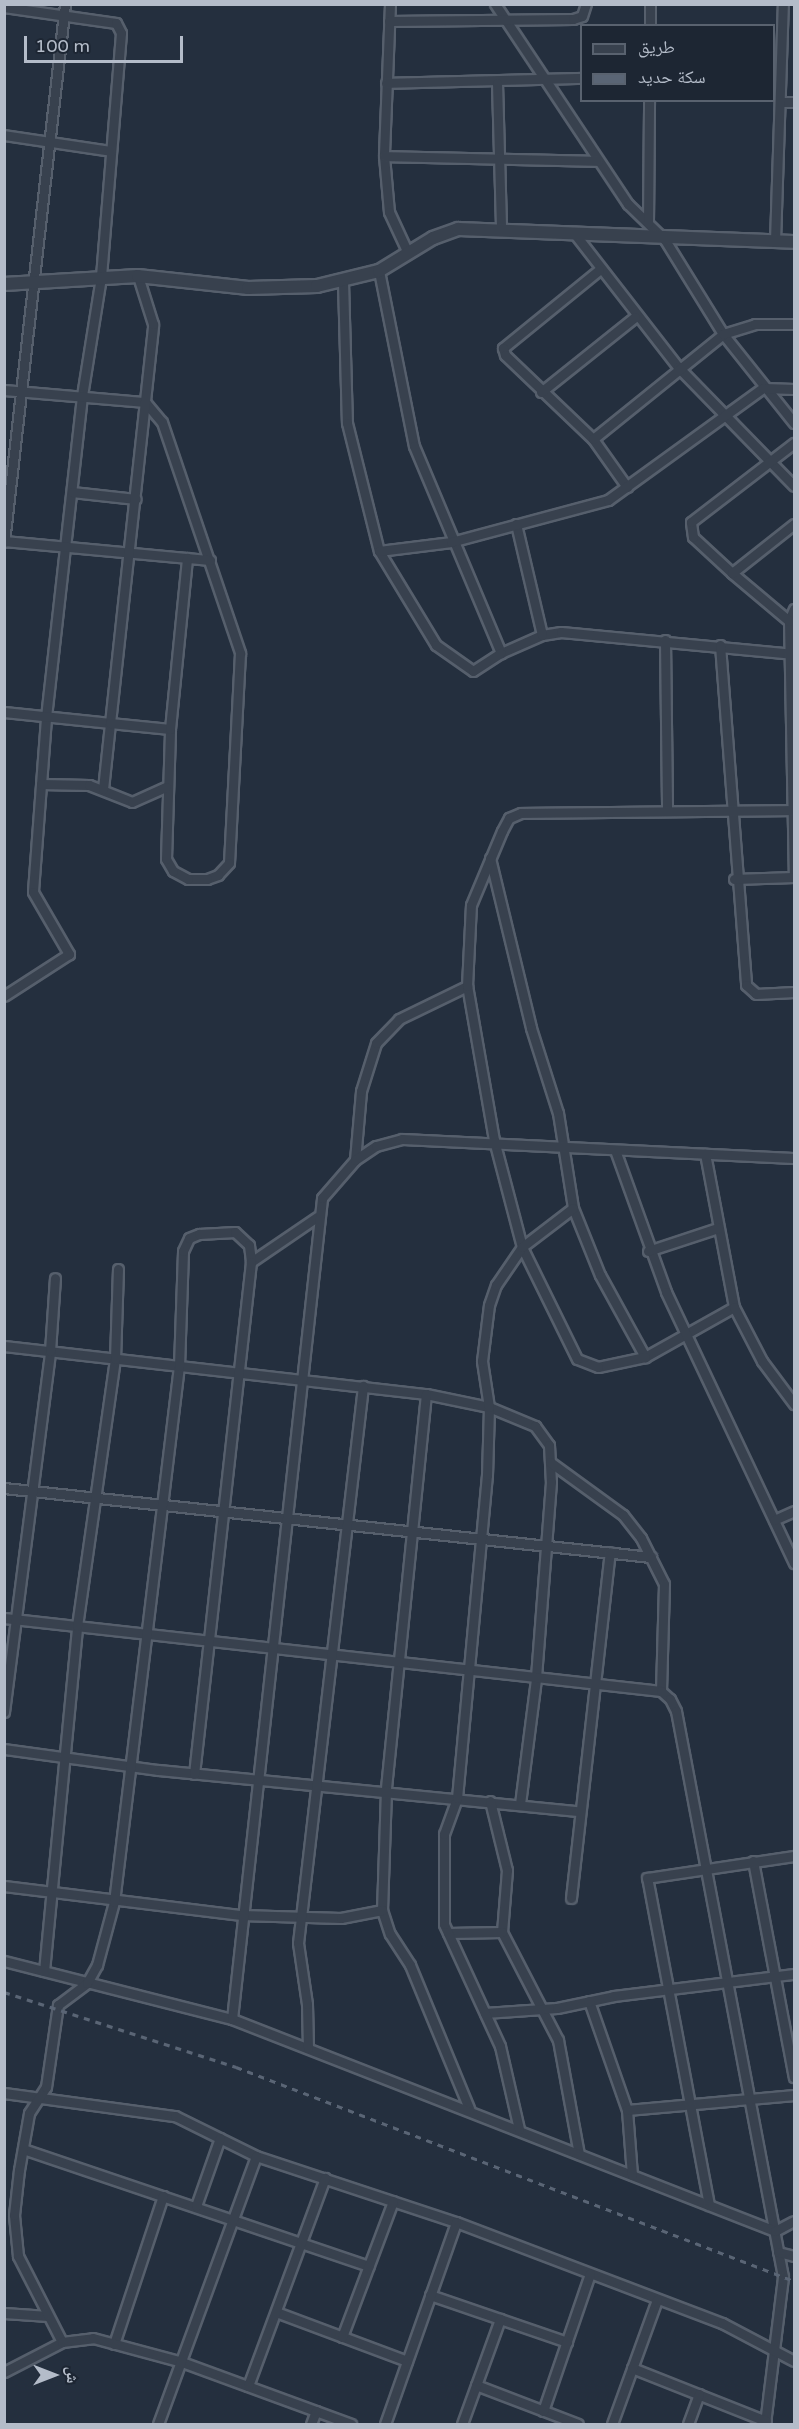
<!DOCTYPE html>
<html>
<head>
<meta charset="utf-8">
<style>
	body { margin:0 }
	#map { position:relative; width:799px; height:2429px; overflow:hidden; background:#242f3e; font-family:"Varela Round","Noto Naskh Arabic",sans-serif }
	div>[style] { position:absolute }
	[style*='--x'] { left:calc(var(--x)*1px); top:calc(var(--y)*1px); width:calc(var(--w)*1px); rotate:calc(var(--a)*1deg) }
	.roads { filter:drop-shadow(2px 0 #565f6c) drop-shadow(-2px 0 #565f6c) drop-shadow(0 2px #565f6c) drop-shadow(0 -2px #565f6c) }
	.minor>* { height:9px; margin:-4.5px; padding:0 4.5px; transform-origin:4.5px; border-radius:4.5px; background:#38414e }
	.tertiary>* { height:12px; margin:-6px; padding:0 6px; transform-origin:6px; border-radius:6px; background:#38414e }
	.rail>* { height:3px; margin-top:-1.5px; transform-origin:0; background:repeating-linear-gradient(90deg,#5a6575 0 6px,transparent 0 12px) }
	span { translate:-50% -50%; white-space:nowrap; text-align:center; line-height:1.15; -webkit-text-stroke:6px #1d2633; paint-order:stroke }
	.frame { position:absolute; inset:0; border:6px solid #b4bcc9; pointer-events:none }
	.legend { position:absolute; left:580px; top:24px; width:195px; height:78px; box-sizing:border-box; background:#1d2633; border:2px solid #59626f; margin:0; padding:8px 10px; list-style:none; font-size:18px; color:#b4bcc9 }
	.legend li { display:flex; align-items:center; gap:12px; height:30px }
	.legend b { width:30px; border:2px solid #59626f }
	.north { position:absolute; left:24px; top:2345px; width:60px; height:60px; -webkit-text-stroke:4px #1d2633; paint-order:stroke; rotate:90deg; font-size:16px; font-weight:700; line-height:24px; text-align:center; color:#b4bcc9 }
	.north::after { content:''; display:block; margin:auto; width:21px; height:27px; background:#b4bcc9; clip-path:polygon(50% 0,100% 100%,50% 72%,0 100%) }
	.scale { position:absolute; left:24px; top:36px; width:159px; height:27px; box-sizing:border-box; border:3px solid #b4bcc9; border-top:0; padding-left:8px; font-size:18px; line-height:21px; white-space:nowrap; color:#b4bcc9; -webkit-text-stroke:4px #1d2633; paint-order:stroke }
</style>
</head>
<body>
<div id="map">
	<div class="roads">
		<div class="minor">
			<div style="--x:390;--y:4;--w:152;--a:92.3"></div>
			<div style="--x:384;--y:156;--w:56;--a:84.9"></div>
			<div style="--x:389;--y:212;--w:45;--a:65.1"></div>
			<div style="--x:495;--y:4;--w:240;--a:56.4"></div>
			<div style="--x:628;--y:204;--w:52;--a:44.2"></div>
			<div style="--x:665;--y:240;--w:110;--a:58.3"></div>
			<div style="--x:723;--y:334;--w:114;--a:51.4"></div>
			<div style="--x:4;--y:7;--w:113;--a:8.1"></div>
			<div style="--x:116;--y:23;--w:11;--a:63"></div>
			<div style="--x:121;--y:33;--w:245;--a:94.7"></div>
			<div style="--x:101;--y:277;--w:121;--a:99.1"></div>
			<div style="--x:82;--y:396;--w:324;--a:96.4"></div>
			<div style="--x:46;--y:718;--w:174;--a:94.3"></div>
			<div style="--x:33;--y:892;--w:72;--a:59.9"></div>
			<div style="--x:69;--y:954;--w:77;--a:147.1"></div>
			<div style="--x:389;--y:21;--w:184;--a:-0.6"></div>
			<div style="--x:573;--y:19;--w:9;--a:-18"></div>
			<div style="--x:582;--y:16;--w:13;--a:-72"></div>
			<div style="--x:650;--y:26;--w:22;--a:-90"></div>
			<div style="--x:386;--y:83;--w:196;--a:-1.5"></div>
			<div style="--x:497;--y:83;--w:146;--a:88.4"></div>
			<div style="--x:780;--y:102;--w:14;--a:0"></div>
			<div style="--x:4;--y:135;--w:108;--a:8.5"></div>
			<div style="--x:384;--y:156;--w:214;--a:1.3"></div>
			<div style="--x:648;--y:223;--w:123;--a:-89.5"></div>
			<div style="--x:574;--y:233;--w:170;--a:52.2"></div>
			<div style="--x:678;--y:367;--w:166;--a:45.7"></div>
			<div style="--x:775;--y:241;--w:237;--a:-88.1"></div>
			<div style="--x:599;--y:270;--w:124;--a:140.9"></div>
			<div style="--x:503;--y:348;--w:7;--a:74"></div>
			<div style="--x:505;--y:355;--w:122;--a:43.7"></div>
			<div style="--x:593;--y:439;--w:59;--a:54.7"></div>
			<div style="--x:379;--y:271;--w:178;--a:78.7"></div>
			<div style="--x:414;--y:446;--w:225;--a:67.2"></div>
			<div style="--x:501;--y:653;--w:45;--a:-23.7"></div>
			<div style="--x:542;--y:635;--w:19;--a:-9"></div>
			<div style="--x:561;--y:632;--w:234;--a:5.4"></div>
			<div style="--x:343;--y:282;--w:141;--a:88.4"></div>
			<div style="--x:347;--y:423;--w:132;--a:76"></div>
			<div style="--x:379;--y:551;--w:110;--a:58.8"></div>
			<div style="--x:436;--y:645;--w:45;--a:35.1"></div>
			<div style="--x:473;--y:671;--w:33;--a:-33"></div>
			<div style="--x:4;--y:390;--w:142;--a:4.9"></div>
			<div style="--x:145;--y:402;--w:26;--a:50"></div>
			<div style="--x:162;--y:422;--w:244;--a:71.3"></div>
			<div style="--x:240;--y:653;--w:210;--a:93"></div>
			<div style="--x:229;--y:863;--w:16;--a:133"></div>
			<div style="--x:218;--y:875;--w:12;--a:160"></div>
			<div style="--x:207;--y:879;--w:19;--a:180"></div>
			<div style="--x:188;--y:879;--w:17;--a:-152"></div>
			<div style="--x:173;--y:871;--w:14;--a:-120"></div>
			<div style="--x:166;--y:859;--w:130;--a:-88.2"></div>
			<div style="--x:541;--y:392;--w:120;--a:-38.6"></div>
			<div style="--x:593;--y:439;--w:167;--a:-38.9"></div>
			<div style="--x:723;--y:334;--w:34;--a:-17"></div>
			<div style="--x:755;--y:324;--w:39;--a:0"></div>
			<div style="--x:72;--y:492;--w:64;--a:6.2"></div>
			<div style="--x:516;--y:524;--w:114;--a:76.8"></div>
			<div style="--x:4;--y:541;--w:207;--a:5.3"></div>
			<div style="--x:4;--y:542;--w:541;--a:-83.53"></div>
			<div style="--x:379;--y:551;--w:73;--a:-7.1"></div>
			<div style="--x:451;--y:542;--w:163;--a:-15"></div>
			<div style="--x:608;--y:500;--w:191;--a:-35.9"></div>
			<div style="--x:763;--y:388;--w:31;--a:2"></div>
			<div style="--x:732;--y:573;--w:53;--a:-137.3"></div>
			<div style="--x:693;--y:537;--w:15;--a:-98"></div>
			<div style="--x:691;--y:522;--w:130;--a:-37.5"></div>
			<div style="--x:794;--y:609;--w:13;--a:113"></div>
			<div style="--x:789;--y:621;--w:252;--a:88.9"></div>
			<div style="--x:789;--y:621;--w:75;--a:-139.9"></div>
			<div style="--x:732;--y:573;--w:79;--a:-38.3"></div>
			<div style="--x:665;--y:640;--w:171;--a:89.3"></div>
			<div style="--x:720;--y:645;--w:341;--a:85.6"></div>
			<div style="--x:746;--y:985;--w:13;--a:42"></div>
			<div style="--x:756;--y:994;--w:38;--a:-3"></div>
			<div style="--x:4;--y:712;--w:107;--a:5.9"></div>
			<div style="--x:110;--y:723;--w:401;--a:-83.8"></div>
			<div style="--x:153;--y:324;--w:50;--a:-107.4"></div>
			<div style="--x:41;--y:784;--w:48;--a:1.2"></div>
			<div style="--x:89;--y:785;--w:46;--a:21.6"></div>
			<div style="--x:132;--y:802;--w:37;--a:-24"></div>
			<div style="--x:103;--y:789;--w:66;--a:-83.9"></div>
			<div style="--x:110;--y:723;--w:60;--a:5.7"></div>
			<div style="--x:170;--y:729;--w:172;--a:-84.3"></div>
			<div style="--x:490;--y:858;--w:175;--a:76.4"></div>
			<div style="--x:531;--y:1028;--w:89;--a:72.4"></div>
			<div style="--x:558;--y:1113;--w:96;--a:81"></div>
			<div style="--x:573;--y:1208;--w:72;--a:68.1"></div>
			<div style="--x:600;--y:1275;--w:94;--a:61.2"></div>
			<div style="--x:645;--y:1357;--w:102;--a:-29.3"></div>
			<div style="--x:734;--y:1307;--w:156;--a:-100.7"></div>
			<div style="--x:734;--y:879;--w:60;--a:-1.9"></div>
			<div style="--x:615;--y:1150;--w:151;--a:70.2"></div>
			<div style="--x:666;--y:1292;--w:300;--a:64.7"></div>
			<div style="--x:355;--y:1160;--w:69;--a:-85"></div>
			<div style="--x:361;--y:1091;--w:50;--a:-72.6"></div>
			<div style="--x:376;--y:1043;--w:33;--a:-46"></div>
			<div style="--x:399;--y:1019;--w:76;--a:-25.9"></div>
			<div style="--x:648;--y:1251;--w:74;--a:-18.2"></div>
			<div style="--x:251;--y:1262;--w:80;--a:-34.3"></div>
			<div style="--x:734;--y:1307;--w:61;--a:62.6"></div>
			<div style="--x:762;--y:1361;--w:54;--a:53.3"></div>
			<div style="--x:4;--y:1346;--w:425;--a:6.5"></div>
			<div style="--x:426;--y:1394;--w:64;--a:11.7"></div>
			<div style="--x:489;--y:1407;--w:50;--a:22.4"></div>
			<div style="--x:535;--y:1426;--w:24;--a:54"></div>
			<div style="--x:549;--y:1445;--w:37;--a:87"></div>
			<div style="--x:551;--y:1482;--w:198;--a:94.4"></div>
			<div style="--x:536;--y:1679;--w:126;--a:97.3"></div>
			<div style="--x:645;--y:1357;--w:48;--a:168"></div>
			<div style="--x:598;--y:1367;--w:22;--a:-159"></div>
			<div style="--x:577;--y:1359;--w:125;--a:-116.2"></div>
			<div style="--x:522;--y:1247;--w:111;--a:-104.7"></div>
			<div style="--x:494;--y:1140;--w:156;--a:-99.9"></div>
			<div style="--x:467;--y:986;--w:81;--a:-87.2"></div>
			<div style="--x:471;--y:905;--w:80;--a:-67.3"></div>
			<div style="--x:502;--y:831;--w:15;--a:-62"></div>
			<div style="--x:509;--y:818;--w:13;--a:-23"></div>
			<div style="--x:521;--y:813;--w:273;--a:-0.6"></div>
			<div style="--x:426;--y:1394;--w:398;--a:95.8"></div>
			<div style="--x:386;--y:1790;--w:120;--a:91.9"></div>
			<div style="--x:382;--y:1910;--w:25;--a:72"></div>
			<div style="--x:390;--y:1934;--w:37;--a:57"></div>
			<div style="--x:410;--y:1965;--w:155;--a:67.6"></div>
			<div style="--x:550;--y:1462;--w:90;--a:36"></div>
			<div style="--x:623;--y:1515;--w:29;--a:52"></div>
			<div style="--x:641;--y:1538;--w:51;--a:63.4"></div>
			<div style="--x:664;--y:1584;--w:107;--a:91.6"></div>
			<div style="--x:4;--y:1488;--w:651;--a:6.09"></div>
			<div style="--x:774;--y:1520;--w:22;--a:-24"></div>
			<div style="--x:4;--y:1618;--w:661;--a:6.34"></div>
			<div style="--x:661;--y:1691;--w:12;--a:42"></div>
			<div style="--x:670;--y:1699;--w:13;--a:63"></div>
			<div style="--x:676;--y:1711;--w:576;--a:79.29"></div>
			<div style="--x:783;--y:2277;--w:148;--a:97"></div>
			<div style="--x:4;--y:1712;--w:364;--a:-82.7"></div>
			<div style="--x:50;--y:1351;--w:73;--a:-86.1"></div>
			<div style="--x:4;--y:1749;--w:155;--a:7.8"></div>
			<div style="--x:158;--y:1770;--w:422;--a:5.6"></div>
			<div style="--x:490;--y:1801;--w:71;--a:76.2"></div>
			<div style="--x:507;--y:1870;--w:62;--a:94.6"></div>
			<div style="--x:502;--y:1932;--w:122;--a:62.6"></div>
			<div style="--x:558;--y:2040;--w:116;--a:79.6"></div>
			<div style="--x:753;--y:1861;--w:220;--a:79.3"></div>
			<div style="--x:4;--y:1886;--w:239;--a:7"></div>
			<div style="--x:241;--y:1915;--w:100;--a:1.7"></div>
			<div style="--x:341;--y:1918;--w:42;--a:-11"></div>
			<div style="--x:571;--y:1898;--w:348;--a:-83.6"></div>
			<div style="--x:448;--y:1933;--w:54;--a:-1.1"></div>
			<div style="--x:4;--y:1961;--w:235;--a:14.3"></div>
			<div style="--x:232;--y:2019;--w:583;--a:21.33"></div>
			<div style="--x:44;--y:1971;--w:347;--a:-84.5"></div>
			<div style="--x:77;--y:1626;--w:270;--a:-81.9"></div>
			<div style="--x:115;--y:1359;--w:90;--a:-88.1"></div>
			<div style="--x:589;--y:2001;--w:115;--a:70.8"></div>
			<div style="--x:627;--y:2110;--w:65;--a:85.6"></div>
			<div style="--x:485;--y:2013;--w:72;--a:-4"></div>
			<div style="--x:557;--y:2008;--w:58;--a:-11.9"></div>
			<div style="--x:614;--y:1996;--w:181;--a:-7"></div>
			<div style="--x:232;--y:2019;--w:826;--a:-83.74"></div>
			<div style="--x:322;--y:1198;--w:50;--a:-49"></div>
			<div style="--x:355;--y:1160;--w:25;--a:-34"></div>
			<div style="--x:376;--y:1146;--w:27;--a:-15"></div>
			<div style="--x:402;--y:1139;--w:392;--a:2.8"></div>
			<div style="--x:308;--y:2048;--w:44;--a:-91.3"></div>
			<div style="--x:307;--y:2004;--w:62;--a:-98.4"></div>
			<div style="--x:298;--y:1943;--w:561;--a:-83.34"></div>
			<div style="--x:4;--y:2093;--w:173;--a:7.7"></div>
			<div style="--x:175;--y:2116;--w:90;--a:26.3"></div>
			<div style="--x:256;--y:2156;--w:211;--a:18.3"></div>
			<div style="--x:456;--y:2222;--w:285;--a:20.8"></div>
			<div style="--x:722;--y:2323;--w:81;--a:27.8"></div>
			<div style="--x:627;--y:2110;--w:168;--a:-5.1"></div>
			<div style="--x:519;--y:2129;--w:85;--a:-102.9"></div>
			<div style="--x:500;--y:2046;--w:134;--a:-114.7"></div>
			<div style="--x:444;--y:1924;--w:90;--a:-90"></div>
			<div style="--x:444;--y:1834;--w:38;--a:-70"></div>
			<div style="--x:457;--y:1798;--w:324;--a:-84.7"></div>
			<div style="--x:487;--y:1475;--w:68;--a:-88.3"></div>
			<div style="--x:489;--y:1407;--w:47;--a:-98.7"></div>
			<div style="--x:482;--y:1361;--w:56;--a:-82.9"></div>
			<div style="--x:489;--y:1305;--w:21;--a:-71"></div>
			<div style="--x:496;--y:1285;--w:46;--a:-55.6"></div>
			<div style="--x:522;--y:1247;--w:64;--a:-37.4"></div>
			<div style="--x:23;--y:2149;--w:365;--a:18.7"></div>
			<div style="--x:709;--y:2205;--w:333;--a:-100.7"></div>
			<div style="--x:647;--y:1878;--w:149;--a:-8.5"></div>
			<div style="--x:196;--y:2206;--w:72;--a:-70.6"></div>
			<div style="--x:775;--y:2231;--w:21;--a:-28"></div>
			<div style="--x:778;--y:2252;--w:16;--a:14"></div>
			<div style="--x:430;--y:2295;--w:145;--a:18.9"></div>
			<div style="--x:276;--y:2312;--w:140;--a:20.5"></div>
			<div style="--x:4;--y:2313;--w:44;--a:3.9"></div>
			<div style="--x:342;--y:2337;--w:145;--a:-69.4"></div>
			<div style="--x:62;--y:2342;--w:97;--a:-117.1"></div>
			<div style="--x:18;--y:2256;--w:41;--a:-95.6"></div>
			<div style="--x:14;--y:2215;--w:45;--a:-83.7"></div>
			<div style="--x:19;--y:2170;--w:58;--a:-80"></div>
			<div style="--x:29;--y:2113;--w:31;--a:-57"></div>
			<div style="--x:46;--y:2087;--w:83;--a:-81.7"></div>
			<div style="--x:58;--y:2005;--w:36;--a:-37"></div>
			<div style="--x:87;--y:1983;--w:21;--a:-61"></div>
			<div style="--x:97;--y:1965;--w:65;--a:-74.9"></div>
			<div style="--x:114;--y:1902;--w:540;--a:-83.09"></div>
			<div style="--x:179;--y:1366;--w:115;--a:-88"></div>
			<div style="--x:183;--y:1251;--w:14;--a:-65"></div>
			<div style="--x:189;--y:1238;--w:11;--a:-22"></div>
			<div style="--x:199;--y:1234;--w:36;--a:-3"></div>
			<div style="--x:235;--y:1232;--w:19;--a:43"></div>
			<div style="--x:249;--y:1245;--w:17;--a:83"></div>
			<div style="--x:251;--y:1262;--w:515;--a:96.35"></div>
			<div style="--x:114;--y:2344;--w:156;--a:-71.7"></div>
			<div style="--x:632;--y:2368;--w:144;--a:21.6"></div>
			<div style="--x:4;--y:2372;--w:65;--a:-27.3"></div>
			<div style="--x:62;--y:2342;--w:31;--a:-7"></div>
			<div style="--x:93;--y:2338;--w:92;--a:15.1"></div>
			<div style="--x:182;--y:2362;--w:180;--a:20.1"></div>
			<div style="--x:476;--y:2385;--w:109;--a:20.9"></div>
			<div style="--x:248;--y:2386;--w:222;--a:-69.7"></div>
			<div style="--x:543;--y:2411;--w:145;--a:-71.1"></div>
			<div style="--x:158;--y:2424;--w:285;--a:-69.9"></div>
			<div style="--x:311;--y:2424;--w:14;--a:-69"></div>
			<div style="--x:385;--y:2424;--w:214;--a:-70.6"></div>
			<div style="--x:462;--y:2424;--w:112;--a:-70.1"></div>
			<div style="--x:612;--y:2424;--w:132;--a:-70.1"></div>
			<div style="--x:688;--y:2424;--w:32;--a:-70"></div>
		</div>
		<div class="tertiary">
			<div style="--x:4;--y:284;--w:134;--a:-3.4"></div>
			<div style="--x:138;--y:276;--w:111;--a:6.2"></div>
			<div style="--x:248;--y:288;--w:69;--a:-1.7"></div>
			<div style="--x:317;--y:286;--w:64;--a:-13.6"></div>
			<div style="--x:379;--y:271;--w:63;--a:-31.4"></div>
			<div style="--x:433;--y:238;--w:27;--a:-20"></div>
			<div style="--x:458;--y:229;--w:336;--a:2.2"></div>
		</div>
	</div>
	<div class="rail">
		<div style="--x:4;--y:1992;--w:244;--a:17.9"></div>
		<div style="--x:236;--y:2067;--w:598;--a:20.98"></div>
	</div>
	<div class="frame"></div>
	<ul class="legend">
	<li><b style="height:8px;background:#38414e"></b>طريق</li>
	<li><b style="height:8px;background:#5a6575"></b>سكة حديد</li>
	</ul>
	<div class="north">ش</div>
	<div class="scale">100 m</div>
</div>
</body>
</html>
